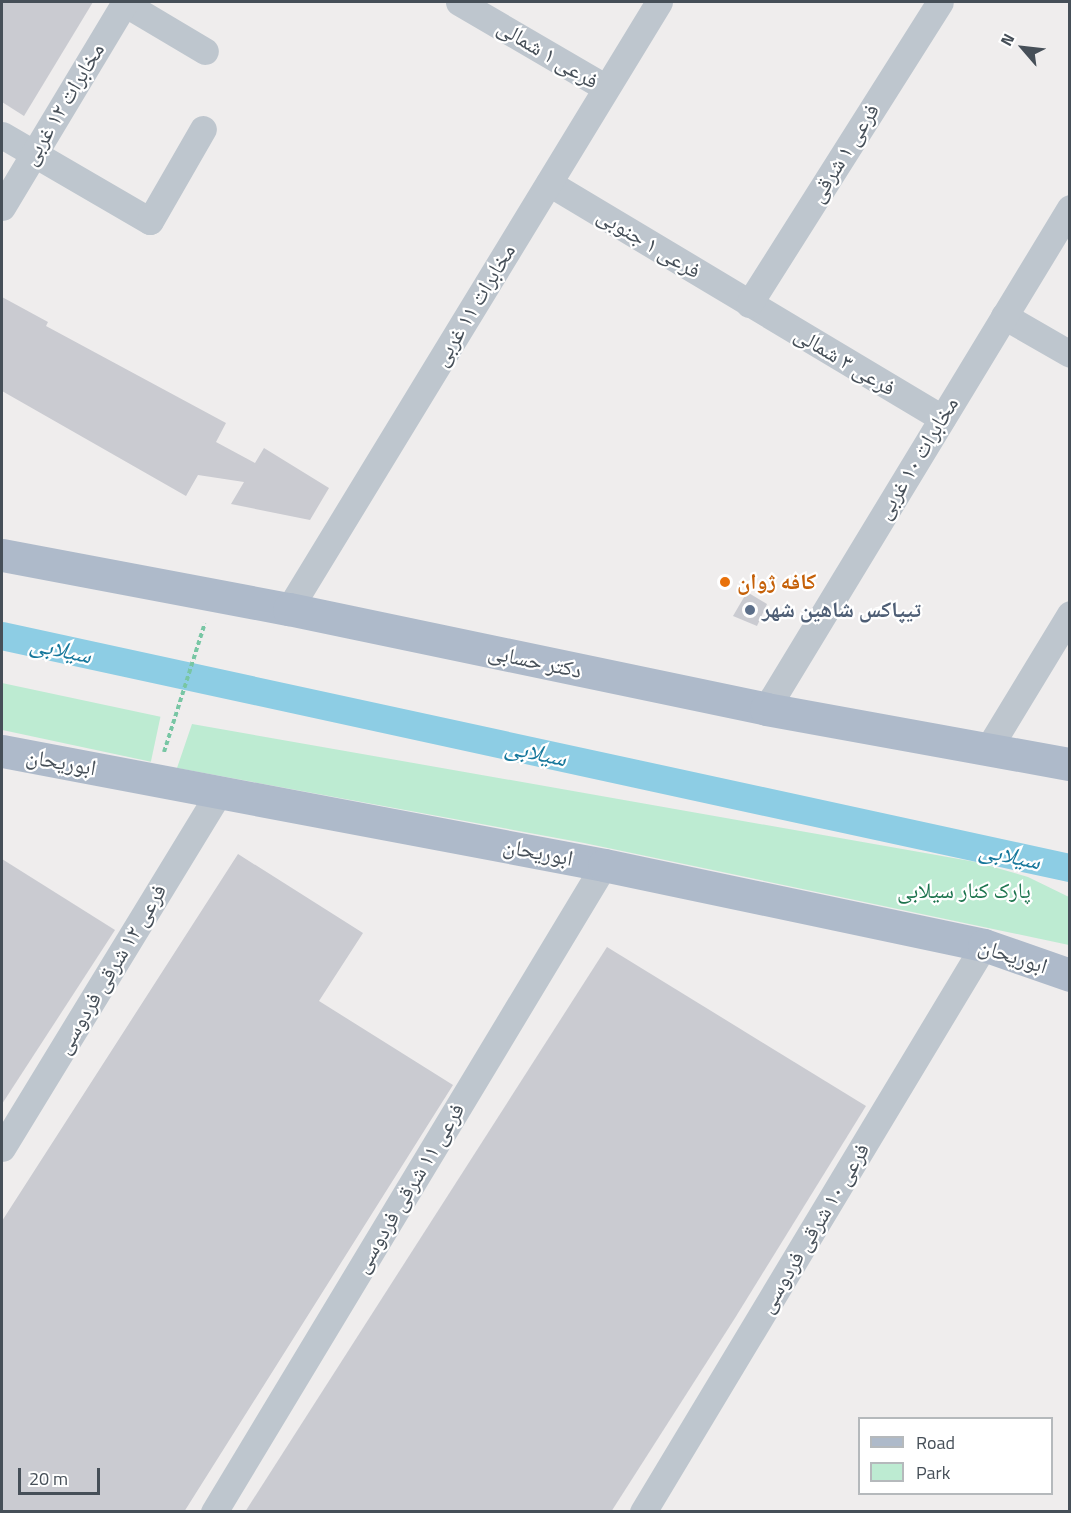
<!DOCTYPE html>
<html>
<head>
<meta charset="utf-8">
<style>
	body { margin:0 }
	#map { position:relative; width:1071px; height:1513px; overflow:hidden; background:#efeded; font-family:"Titillium Web","Noto Naskh Arabic",sans-serif }
	div>[style] { position:absolute }
	[style*='--x'] { left:calc(var(--x)*1px); top:calc(var(--y)*1px); width:calc(var(--w)*1px); rotate:calc(var(--a)*1deg) }
	.green>* { inset:0; background:#bdebd2; transform-origin:0 0 }
	.canal>* { height:28px; margin:-14px; padding:0 14px; transform-origin:14px; border-radius:14px; background:#8dcde4 }
	.building>* { inset:0; background:#cacbd1 }
	.path>* { height:4px; margin-top:-2px; transform-origin:0; background:repeating-linear-gradient(90deg,#78c6a4 0 4.5px,transparent 0 7.5px) }
	.minor>* { height:27px; margin:-13.5px; padding:0 13.5px; transform-origin:13.5px; border-radius:13.5px; background:#bec6ce }
	.major>* { height:33px; margin:-16.5px; padding:0 16.5px; transform-origin:16.5px; border-radius:16.5px; background:#aebaca }
	.dots>* { width:16px; height:16px; translate:-50% -50%; box-sizing:border-box; border:3px solid #fff; border-radius:50% }
	span { translate:-50% -50%; white-space:nowrap; text-align:center; line-height:1.15; -webkit-text-stroke:4.5px #fff; paint-order:stroke }
	.street-label { font-size:22px; color:#464f58 }
	.food-label { font-size:22px; color:#c56008; font-weight:700 }
	.left { translate:0 -50%; text-align:left }
	.service-label { font-size:22px; color:#4e5e75; font-weight:700 }
	.park-label { font-size:22px; color:#1d744e }
	.water-label { font-size:24px; color:#16779b; font-style:italic }
	.frame { position:absolute; inset:0; border:3px solid #464f58; pointer-events:none }
	.legend { position:absolute; left:858px; top:1417px; width:195px; height:78px; box-sizing:border-box; background:#fff; border:2px solid #b5b9bc; margin:0; padding:8px 10px; list-style:none; font-size:18px; color:#464f58 }
	.legend li { display:flex; align-items:center; gap:12px; height:30px }
	.legend b { width:30px; border:2px solid #b5b9bc }
	.north { position:absolute; left:993px; top:18px; width:60px; height:60px; -webkit-text-stroke:4px #fff; paint-order:stroke; rotate:298deg; font-size:16px; font-weight:700; line-height:24px; text-align:center; color:#464f58 }
	.north::after { content:''; display:block; margin:auto; width:21px; height:27px; background:#464f58; clip-path:polygon(50% 0,100% 100%,50% 72%,0 100%) }
	.scale { position:absolute; left:18px; top:1468px; width:82px; height:27px; box-sizing:border-box; border:3px solid #464f58; border-top:0; padding-left:8px; font-size:18px; line-height:21px; white-space:nowrap; color:#464f58; -webkit-text-stroke:4px #fff; paint-order:stroke }
</style>
</head>
<body>
<div id="map">
	<div class="green">
		<div style="left:2px;top:683px;width:162px;height:46px;rotate:12deg"></div>
		<div style="clip-path:polygon(192px 724px,976px 862px,1028px 877px,1069px 897px,1069px 945px,584px 843px,177px 768px)"></div>
	</div>
	<div class="canal">
		<div style="--x:2;--y:636;--w:1093;--a:12.26"></div>
	</div>
	<div class="building">
		<div style="clip-path:polygon(2px 2px,93px 2px,24px 116px,2px 102px)"></div>
		<div style="clip-path:polygon(2px 297px,48px 322px,46px 326px,226px 423px,216px 442px,255px 463px,264px 448px,329px 488px,310px 520px,231px 504px,244px 482px,198px 475px,186px 496px,2px 391px)"></div>
		<div style="clip-path:polygon(747px 592px,767px 604px,757px 626px,733px 616px)"></div>
		<div style="clip-path:polygon(238px 854px,363px 933px,319px 1001px,453px 1085px,184px 1512px,2px 1512px,2px 1221px)"></div>
		<div style="clip-path:polygon(2px 859px,115px 930px,2px 1104px)"></div>
		<div style="clip-path:polygon(607px 947px,866px 1106px,735px 1318px,611px 1512px,245px 1512px)"></div>
	</div>
	<div class="path">
		<div style="--x:164;--y:752;--w:135;--a:-72.4"></div>
	</div>
	<div class="minor">
		<div style="--x:459;--y:2;--w:170;--a:30.3"></div>
		<div style="--x:124;--y:3;--w:94;--a:30.7"></div>
		<div style="--x:2;--y:135;--w:171;--a:30.2"></div>
		<div style="--x:150;--y:221;--w:106;--a:-60.1"></div>
		<div style="--x:549;--y:183;--w:458;--a:30.9"></div>
		<div style="--x:2;--y:207;--w:239;--a:-59"></div>
		<div style="--x:749;--y:304;--w:357;--a:-57.7"></div>
		<div style="--x:1004;--y:316;--w:76;--a:29.9"></div>
		<div style="--x:289;--y:609;--w:711;--a:-58.64"></div>
		<div style="--x:766;--y:709;--w:586;--a:-58.75"></div>
		<div style="--x:988;--y:749;--w:158;--a:-58.7"></div>
		<div style="--x:2;--y:1148;--w:418;--a:-58.6"></div>
		<div style="--x:214;--y:1512;--w:755;--a:-58.92"></div>
		<div style="--x:643;--y:1512;--w:662;--a:-58.98"></div>
	</div>
	<div class="major">
		<div style="--x:2;--y:555;--w:292;--a:10.7"></div>
		<div style="--x:289;--y:609;--w:487;--a:11.8"></div>
		<div style="--x:766;--y:709;--w:309;--a:10.3"></div>
		<div style="--x:2;--y:751;--w:613;--a:10.72"></div>
		<div style="--x:604;--y:865;--w:388;--a:11.9"></div>
		<div style="--x:984;--y:945;--w:91;--a:19.2"></div>
	</div>
	<div class="dots">
		<div style="left:725px;top:582px;background:#e8710a"></div>
		<div style="left:750px;top:610px;background:#5c6f8a"></div>
	</div>
	<div class="street-label">
		<span style="left:548px;top:54px;rotate:31deg">فرعی ۱ شمالی</span>
		<span style="left:63px;top:104px;rotate:-59deg">مخابرات ۱۲ غربی</span>
		<span style="left:844px;top:153px;rotate:-58deg">فرعی ۱ شرقی</span>
		<span style="left:649px;top:243px;rotate:31deg">فرعی ۱ جنوبی</span>
		<span style="left:474px;top:305px;rotate:-59deg">مخابرات ۱۱ غربی</span>
		<span style="left:845px;top:361px;rotate:31deg">فرعی ۳ شمالی</span>
		<span style="left:917px;top:458px;rotate:-59deg">مخابرات ۱۰ غربی</span>
		<span style="left:535px;top:661px;rotate:12deg">دکتر حسابی</span>
		<span style="left:61px;top:762px;rotate:10deg">ابوریحان</span>
		<span style="left:538px;top:852px;rotate:11deg">ابوریحان</span>
		<span style="left:1013px;top:956px;rotate:18deg">ابوریحان</span>
		<span style="left:111px;top:969px;rotate:-59deg">فرعی ۱۲ شرقی فردوسی</span>
		<span style="left:409px;top:1188px;rotate:-59deg">فرعی ۱۱ شرقی فردوسی</span>
		<span style="left:814px;top:1228px;rotate:-59deg">فرعی ۱۰ شرقی فردوسی</span>
	</div>
	<div class="food-label">
		<span class="left" style="left:737px;top:582px">کافه ژوان</span>
	</div>
	<div class="service-label">
		<span class="left" style="left:762px;top:610px">تیپاکس شاهین شهر</span>
	</div>
	<div class="park-label">
		<span style="left:964px;top:891px">پارک کنار سیلابی</span>
	</div>
	<div class="water-label">
		<span style="left:61px;top:649px;rotate:12deg">سیلابی</span>
		<span style="left:536px;top:752px;rotate:12deg">سیلابی</span>
		<span style="left:1010px;top:855px;rotate:12deg">سیلابی</span>
	</div>
	<div class="frame"></div>
	<ul class="legend">
	<li><b style="height:8px;background:#aebaca"></b>Road</li>
	<li><b style="height:16px;background:#bdebd2"></b>Park</li>
	</ul>
	<div class="north">N</div>
	<div class="scale">20 m</div>
</div>
</body>
</html>
